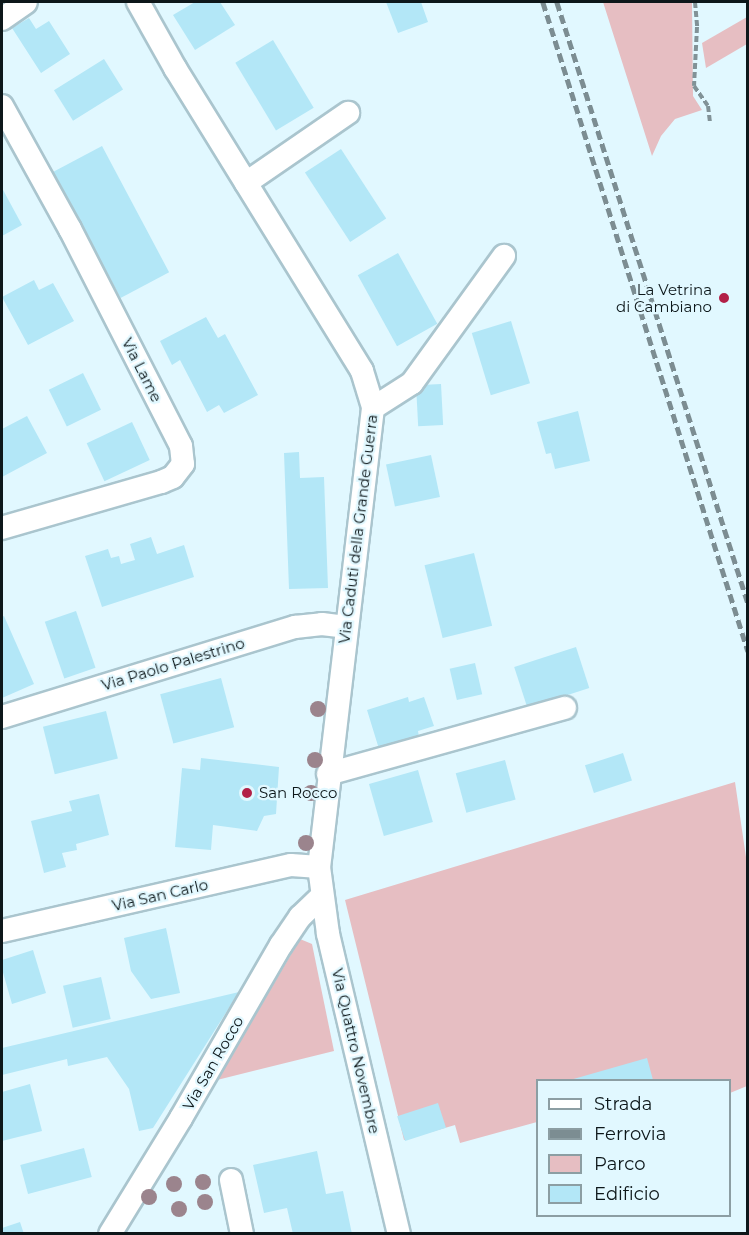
<!DOCTYPE html>
<html>
<head>
<meta charset="utf-8">
<style>
	body { margin:0 }
	#map { position:relative; width:749px; height:1235px; overflow:hidden; background:#e1f8ff; font-family:Montserrat,sans-serif }
	div>[style] { position:absolute }
	[style*='--x'] { left:calc(var(--x)*1px); top:calc(var(--y)*1px); width:calc(var(--w)*1px); rotate:calc(var(--a)*1deg) }
	.green>* { inset:0; background:#e6bec2 }
	.building>* { inset:0; background:#b3e7f7; transform-origin:0 0 }
	.path>* { height:4px; margin-top:-2px; transform-origin:0; background:repeating-linear-gradient(90deg,#819297 0 6px,transparent 0 9px) }
	.roads { filter:drop-shadow(2px 0 #aac5ce) drop-shadow(-2px 0 #aac5ce) drop-shadow(0 2px #aac5ce) drop-shadow(0 -2px #aac5ce) }
	.minor>* { height:22px; margin:-11px; padding:0 11px; transform-origin:11px; border-radius:11px; background:#fff }
	.rail>* { height:4.5px; margin-top:-2.25px; transform-origin:0; background:repeating-linear-gradient(90deg,#7c8d92 0 9px,transparent 0 13.5px) }
	.trees>* { width:16px; height:16px; margin:-8px; border-radius:50%; background:#9b848d }
	.dots>* { width:16px; height:16px; translate:-50% -50%; box-sizing:border-box; border:3px solid #e1f8ff; border-radius:50% }
	span { translate:-50% -50%; white-space:nowrap; text-align:center; line-height:1.15; -webkit-text-stroke:4.5px #e1f8ff; paint-order:stroke }
	.poi-label { font-size:15px; color:#0d171a }
	.right { translate:-100% -50%; text-align:right }
	.left { translate:0 -50%; text-align:left }
	.street-label { font-size:15px; color:#0d171a }
	.frame { position:absolute; inset:0; border:3px solid #0d171a; pointer-events:none }
	.legend { position:absolute; left:536px; top:1079px; width:195px; height:138px; box-sizing:border-box; background:#e1f8ff; border:2px solid #8c9ea3; margin:0; padding:8px 10px; list-style:none; font-size:18px; color:#0d171a }
	.legend li { display:flex; align-items:center; gap:12px; height:30px }
	.legend b { width:30px; border:2px solid #8c9ea3 }
</style>
</head>
<body>
<div id="map">
	<div class="green">
		<div style="clip-path:polygon(603px 2px,692px 2px,693px 96px,702px 110px,675px 119px,661px 136px,652px 156px)"></div>
		<div style="clip-path:polygon(747px 17px,747px 44px,706px 68px,702px 43px)"></div>
		<div style="clip-path:polygon(735px 782px,747px 864px,747px 1086px,730px 1093px,730px 1080px,538px 1080px,537px 1122px,460px 1143px,455px 1125px,404px 1140px,345px 900px)"></div>
		<div style="clip-path:polygon(300px 939px,312px 944px,334px 1051px,217px 1080px)"></div>
	</div>
	<div class="building">
		<div style="clip-path:polygon(195px 2px,220px 2px,235px 25px,195px 50px,173px 15px)"></div>
		<div style="clip-path:polygon(386px 2px,421px 2px,428px 22px,398px 33px)"></div>
		<div style="clip-path:polygon(29px 18px,36px 29px,49px 21px,70px 54px,41px 73px,12px 28px)"></div>
		<div style="left:273px;top:40px;width:79px;height:44px;rotate:59deg"></div>
		<div style="left:104px;top:59px;width:36px;height:59px;rotate:58deg"></div>
		<div style="left:102px;top:146px;width:143px;height:55px;rotate:62deg"></div>
		<div style="left:341px;top:149px;width:83px;height:43px;rotate:57deg"></div>
		<div style="clip-path:polygon(2px 188px,22px 225px,2px 236px)"></div>
		<div style="left:398px;top:253px;width:81px;height:46px;rotate:61deg"></div>
		<div style="clip-path:polygon(34px 280px,39px 290px,53px 283px,74px 321px,28px 345px,2px 297px)"></div>
		<div style="clip-path:polygon(206px 317px,218px 338px,225px 334px,258px 395px,224px 413px,219px 405px,207px 412px,180px 360px,172px 365px,160px 341px)"></div>
		<div style="left:511px;top:321px;width:65px;height:41px;rotate:73deg"></div>
		<div style="left:83px;top:373px;width:41px;height:38px;rotate:64deg"></div>
		<div style="left:441px;top:384px;width:41px;height:25px;rotate:87deg"></div>
		<div style="clip-path:polygon(578px 411px,590px 461px,555px 469px,551px 453px,546px 454px,537px 422px)"></div>
		<div style="clip-path:polygon(27px 416px,47px 453px,2px 477px,2px 429px)"></div>
		<div style="left:132px;top:422px;width:42px;height:50px;rotate:65deg"></div>
		<div style="clip-path:polygon(299px 452px,300px 478px,324px 477px,328px 588px,289px 589px,284px 453px)"></div>
		<div style="left:431px;top:455px;width:43px;height:46px;rotate:78deg"></div>
		<div style="clip-path:polygon(151px 537px,157px 554px,184px 545px,194px 577px,102px 607px,85px 556px,108px 549px,111px 558px,119px 556px,121px 564px,135px 560px,130px 544px)"></div>
		<div style="left:474px;top:553px;width:75px;height:51px;rotate:76deg"></div>
		<div style="left:76px;top:611px;width:60px;height:33px;rotate:71deg"></div>
		<div style="clip-path:polygon(4px 616px,34px 684px,2px 698px,2px 617px)"></div>
		<div style="left:576px;top:647px;width:43px;height:65px;rotate:72deg"></div>
		<div style="left:475px;top:663px;width:32px;height:26px;rotate:77deg"></div>
		<div style="left:221px;top:678px;width:51px;height:63px;rotate:75deg"></div>
		<div style="clip-path:polygon(408px 697px,409px 702px,424px 697px,434px 726px,418px 731px,419px 737px,379px 749px,367px 710px)"></div>
		<div style="left:106px;top:711px;width:49px;height:65px;rotate:76deg"></div>
		<div style="left:623px;top:753px;width:29px;height:40px;rotate:72deg"></div>
		<div style="clip-path:polygon(201px 758px,279px 767px,276px 814px,264px 816px,257px 831px,213px 825px,211px 850px,175px 847px,182px 768px,200px 770px)"></div>
		<div style="left:505px;top:760px;width:41px;height:51px;rotate:75deg"></div>
		<div style="left:418px;top:770px;width:54px;height:51px;rotate:74deg"></div>
		<div style="clip-path:polygon(99px 794px,109px 835px,76px 844px,77px 850px,62px 853px,66px 867px,44px 873px,31px 821px,72px 811px,69px 801px)"></div>
		<div style="clip-path:polygon(166px 928px,180px 993px,151px 999px,131px 971px,124px 938px)"></div>
		<div style="clip-path:polygon(33px 950px,46px 993px,12px 1004px,2px 969px,2px 960px)"></div>
		<div style="left:101px;top:977px;width:43px;height:39px;rotate:77deg"></div>
		<div style="clip-path:polygon(239px 992px,153px 1128px,139px 1131px,129px 1089px,107px 1057px,68px 1066px,67px 1059px,2px 1075px,2px 1048px)"></div>
		<div style="clip-path:polygon(647px 1058px,653px 1080px,570px 1080px)"></div>
		<div style="clip-path:polygon(30px 1084px,42px 1131px,2px 1141px,2px 1092px)"></div>
		<div style="left:438px;top:1103px;width:26px;height:43px;rotate:72deg"></div>
		<div style="left:84px;top:1148px;width:30px;height:66px;rotate:75deg"></div>
		<div style="clip-path:polygon(317px 1151px,326px 1194px,343px 1191px,352px 1234px,293px 1234px,287px 1208px,264px 1213px,253px 1165px)"></div>
		<div style="clip-path:polygon(20px 1222px,24px 1234px,2px 1234px,2px 1228px)"></div>
	</div>
	<div class="path">
		<div style="--x:695;--y:2;--w:25;--a:85"></div>
		<div style="--x:697;--y:27;--w:59;--a:92.9"></div>
		<div style="--x:694;--y:86;--w:24;--a:55"></div>
		<div style="--x:708;--y:106;--w:16;--a:83"></div>
	</div>
	<div class="roads">
		<div class="minor">
			<div style="--x:138;--y:2;--w:76;--a:60.7"></div>
			<div style="--x:175;--y:68;--w:356;--a:58.3"></div>
			<div style="--x:362;--y:371;--w:39;--a:73"></div>
			<div style="--x:373;--y:408;--w:462;--a:96.7"></div>
			<div style="--x:319;--y:867;--w:68;--a:82.3"></div>
			<div style="--x:328;--y:934;--w:308;--a:76.7"></div>
			<div style="--x:2;--y:19;--w:29;--a:-35"></div>
			<div style="--x:2;--y:106;--w:141;--a:61.1"></div>
			<div style="--x:70;--y:229;--w:244;--a:62.9"></div>
			<div style="--x:181;--y:446;--w:18;--a:84"></div>
			<div style="--x:183;--y:464;--w:16;--a:128"></div>
			<div style="--x:173;--y:477;--w:13;--a:157"></div>
			<div style="--x:161;--y:482;--w:166;--a:163.9"></div>
			<div style="--x:246;--y:183;--w:124;--a:-34.5"></div>
			<div style="--x:373;--y:408;--w:46;--a:-32.7"></div>
			<div style="--x:412;--y:383;--w:157;--a:-54.1"></div>
			<div style="--x:2;--y:717;--w:307;--a:-17.1"></div>
			<div style="--x:295;--y:627;--w:27;--a:-6"></div>
			<div style="--x:322;--y:624;--w:24;--a:7"></div>
			<div style="--x:328;--y:774;--w:246;--a:-15.6"></div>
			<div style="--x:2;--y:931;--w:296;--a:-12.9"></div>
			<div style="--x:291;--y:865;--w:28;--a:4"></div>
			<div style="--x:231;--y:1180;--w:55;--a:78.5"></div>
			<div style="--x:110;--y:1234;--w:136;--a:-58.5"></div>
			<div style="--x:181;--y:1118;--w:200;--a:-60"></div>
			<div style="--x:281;--y:945;--w:34;--a:-56"></div>
			<div style="--x:300;--y:917;--w:29;--a:-44"></div>
		</div>
	</div>
	<div class="rail">
		<div style="--x:543;--y:2;--w:681;--a:72.47"></div>
		<div style="--x:557;--y:2;--w:631;--a:72.37"></div>
	</div>
	<div class="trees">
		<div style="left:318px;top:709px"></div>
		<div style="left:315px;top:760px"></div>
		<div style="left:311px;top:793px"></div>
		<div style="left:306px;top:843px"></div>
		<div style="left:203px;top:1182px"></div>
		<div style="left:174px;top:1184px"></div>
		<div style="left:149px;top:1197px"></div>
		<div style="left:205px;top:1202px"></div>
		<div style="left:179px;top:1209px"></div>
	</div>
	<div class="dots">
		<div style="left:724px;top:298px;background:#b22047"></div>
		<div style="left:247px;top:793px;background:#b22047"></div>
	</div>
	<div class="poi-label">
		<span class="right" style="left:712px;top:298px">La Vetrina<br>di Cambiano</span>
		<span class="left" style="left:259px;top:793px">San Rocco</span>
	</div>
	<div class="street-label">
		<span style="left:142px;top:370px;rotate:63deg">Via Lame</span>
		<span style="left:358px;top:529px;rotate:-83deg">Via Caduti della Grande Guerra</span>
		<span style="left:173px;top:664px;rotate:-17deg">Via Paolo Palestrino</span>
		<span style="left:160px;top:895px;rotate:-13deg">Via San Carlo</span>
		<span style="left:356px;top:1051px;rotate:77deg">Via Quattro Novembre</span>
		<span style="left:213px;top:1063px;rotate:-60deg">Via San Rocco</span>
	</div>
	<div class="frame"></div>
	<ul class="legend">
	<li><b style="height:8px;background:#fff"></b>Strada</li>
	<li><b style="height:8px;background:#7c8d92"></b>Ferrovia</li>
	<li><b style="height:16px;background:#e6bec2"></b>Parco</li>
	<li><b style="height:16px;background:#b3e7f7"></b>Edificio</li>
	</ul>
</div>
</body>
</html>
